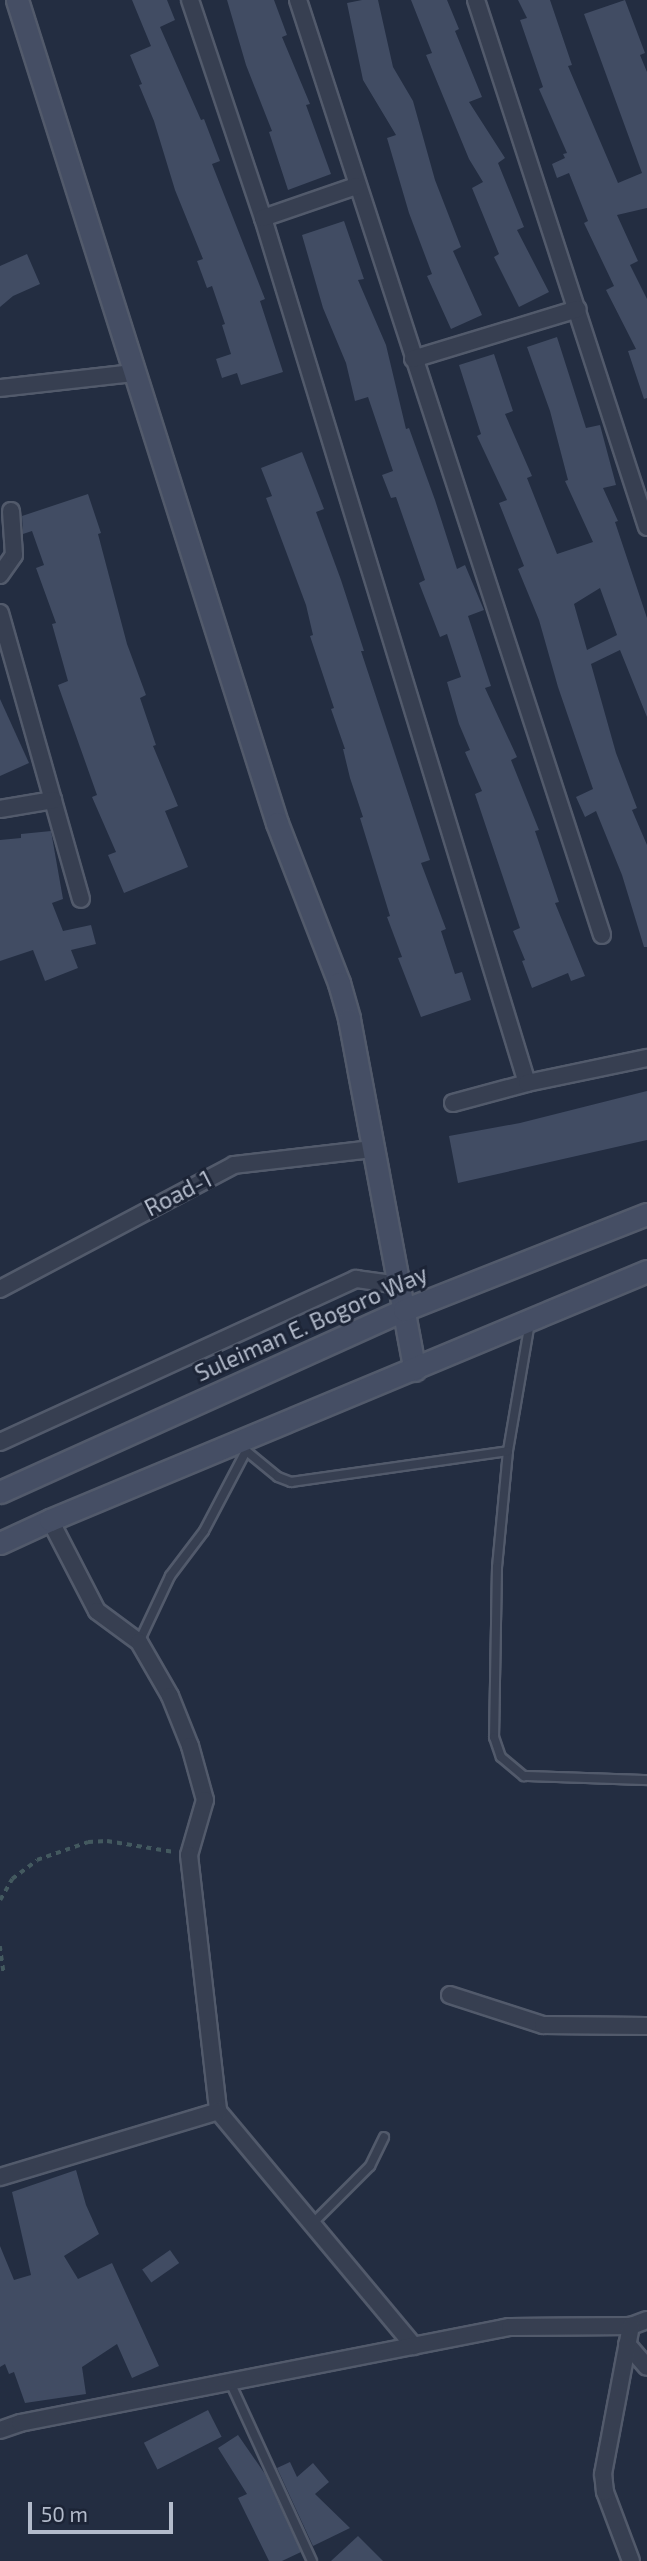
<!DOCTYPE html>
<html>
<head>
<meta charset="utf-8">
<style>
	body { margin:0 }
	#map { position:relative; width:647px; height:2561px; overflow:hidden; background:#232d41; font-family:"Exo 2",sans-serif }
	div>[style] { position:absolute }
	[style*='--x'] { left:calc(var(--x)*1px); top:calc(var(--y)*1px); width:calc(var(--w)*1px); rotate:calc(var(--a)*1deg) }
	.building>* { inset:0; background:#414c63; transform-origin:0 0 }
	.path>* { height:3.5px; margin-top:-1.75px; transform-origin:0; background:repeating-linear-gradient(90deg,#43595f 0 5px,transparent 0 10px) }
	.roads { filter:drop-shadow(2px 0 #525a6b) drop-shadow(-2px 0 #525a6b) drop-shadow(0 2px #525a6b) drop-shadow(0 -2px #525a6b) }
	.lane>* { height:8px; margin:-4px; padding:0 4px; transform-origin:4px; border-radius:4px; background:#373f51 }
	.street>* { height:16px; margin:-8px; padding:0 8px; transform-origin:8px; border-radius:8px; background:#373f51 }
	.secondary>* { height:21px; margin:-10.5px; padding:0 10.5px; transform-origin:10.5px; border-radius:10.5px; background:#454e64 }
	span { translate:-50% -50%; white-space:nowrap; text-align:center; line-height:1.15; -webkit-text-stroke:6px #1c2436; paint-order:stroke }
	.street-label { font-size:23px; color:#b3bbcb }
	.scale { position:absolute; left:28px; top:2502px; width:145px; height:32px; box-sizing:border-box; border:4px solid #b3bbcb; border-top:0; padding-left:9px; font-size:21px; line-height:24px; white-space:nowrap; color:#b3bbcb; -webkit-text-stroke:5px #1c2436; paint-order:stroke }
</style>
</head>
<body>
<div id="map">
	<div class="building">
		<div style="clip-path:polygon(132px 0,167px 0,175px 20px,160px 27px,201px 120px,204px 119px,220px 161px,212px 164px,265px 299px,260px 301px,283px 372px,241px 385px,237px 373px,222px 378px,216px 359px,231px 354px,222px 325px,225px 324px,212px 286px,207px 288px,197px 261px,203px 259px,175px 190px,154px 121px,139px 85px,142px 84px,130px 55px,151px 46px)"></div>
		<div style="clip-path:polygon(227px 0,274px 0,287px 35px,282px 37px,310px 104px,306px 105px,331px 174px,288px 190px,269px 132px,272px 131px,246px 65px)"></div>
		<div style="clip-path:polygon(362px 0,378px 0,393px 67px,413px 101px,435px 180px,461px 247px,453px 251px,482px 315px,451px 329px,427px 276px,432px 274px,409px 213px,387px 138px,396px 135px,363px 80px,347px 3px)"></div>
		<div style="clip-path:polygon(411px 0,447px 0,459px 29px,455px 31px,482px 97px,469px 102px,505px 158px,498px 163px,524px 227px,517px 230px,549px 292px,519px 307px,494px 257px,499px 254px,472px 188px,483px 182px,469px 159px,426px 55px,432px 53px)"></div>
		<div style="clip-path:polygon(518px 0,550px 0,572px 65px,568px 66px,618px 183px,642px 173px,584px 14px,625px 0,645px 53px,640px 55px,647px 72px,647px 208px,617px 215px,638px 261px,630px 265px,647px 299px,647px 398px,644px 399px,628px 351px,636px 349px,606px 290px,614px 286px,584px 223px,588px 221px,569px 173px,557px 178px,552px 164px,565px 158px,563px 154px,567px 153px,539px 89px,543px 87px,520px 20px,527px 18px)"></div>
		<div style="clip-path:polygon(344px 221px,364px 279px,358px 280px,386px 345px,406px 429px,409px 428px,435px 500px,457px 569px,465px 565px,484px 610px,468px 616px,491px 686px,485px 688px,517px 757px,511px 760px,539px 830px,535px 831px,559px 902px,555px 903px,585px 976px,571px 981px,568px 973px,532px 988px,522px 961px,525px 960px,513px 931px,520px 928px,475px 794px,482px 791px,465px 752px,470px 750px,459px 724px,447px 682px,461px 677px,447px 634px,440px 637px,419px 583px,425px 580px,396px 497px,391px 498px,382px 475px,393px 471px,368px 397px,355px 401px,346px 363px,323px 308px,302px 235px)"></div>
		<div style="clip-path:polygon(27px 254px,40px 284px,13px 296px,0 307px,0 266px)"></div>
		<div style="clip-path:polygon(evenodd,557px 337px,586px 428px,600px 425px,616px 485px,603px 488px,618px 521px,615px 522px,647px 618px,647px 717px,620px 650px,591px 664px,616px 753px,637px 808px,632px 810px,647px 845px,647px 947px,644px 947px,622px 875px,596px 811px,585px 817px,576px 797px,593px 789px,558px 687px,539px 620px,518px 569px,524px 566px,499px 503px,507px 500px,477px 436px,481px 434px,459px 365px,494px 354px,513px 411px,505px 414px,532px 476px,527px 478px,557px 554px,593px 542px,565px 481px,568px 480px,550px 411px,527px 347px,557px 337px,600px 588px,617px 635px,587px 650px,574px 604px,600px 588px)"></div>
		<div style="clip-path:polygon(302px 452px,324px 509px,316px 512px,341px 580px,364px 651px,361px 651px,430px 860px,421px 863px,446px 929px,441px 931px,455px 974px,462px 972px,471px 1000px,421px 1017px,398px 958px,402px 957px,387px 917px,390px 916px,360px 818px,363px 817px,350px 778px,343px 749px,345px 749px,331px 709px,334px 708px,310px 636px,313px 635px,306px 605px,266px 498px,272px 496px,261px 468px)"></div>
		<div style="clip-path:polygon(88px 494px,101px 533px,98px 534px,127px 644px,146px 695px,140px 698px,156px 745px,153px 746px,178px 806px,165px 811px,188px 867px,124px 893px,108px 855px,116px 852px,92px 797px,97px 795px,58px 685px,68px 681px,52px 624px,56px 623px,36px 568px,44px 565px,32px 531px,23px 534px,22px 516px)"></div>
		<div style="clip-path:polygon(0 699px,29px 763px,0 776px)"></div>
		<div style="clip-path:polygon(51px 831px,63px 899px,52px 903px,63px 931px,91px 925px,96px 944px,71px 950px,78px 968px,45px 981px,33px 950px,0 961px,0 840px,21px 838px,21px 834px)"></div>
		<div style="clip-path:polygon(647px 1091px,647px 1140px,458px 1183px,449px 1136px,520px 1123px)"></div>
		<div style="clip-path:polygon(76px 2170px,86px 2205px,99px 2234px,64px 2256px,78px 2279px,112px 2263px,159px 2366px,132px 2378px,117px 2344px,82px 2367px,86px 2394px,25px 2403px,14px 2372px,9px 2374px,5px 2364px,0 2367px,0 2246px,14px 2280px,31px 2275px,12px 2192px)"></div>
		<div style="left:170px;top:2250px;width:16px;height:34px;rotate:55deg"></div>
		<div style="left:208px;top:2410px;width:30px;height:72px;rotate:63deg"></div>
		<div style="clip-path:polygon(238px 2435px,265px 2474px,301px 2552px,282px 2561px,269px 2561px,238px 2498px,247px 2494px,218px 2448px)"></div>
		<div style="clip-path:polygon(290px 2462px,297px 2477px,313px 2463px,329px 2482px,315px 2494px,350px 2528px,313px 2546px,277px 2468px)"></div>
		<div style="clip-path:polygon(358px 2536px,383px 2561px,331px 2561px)"></div>
	</div>
	<div class="path">
		<div style="--x:0;--y:1900;--w:24;--a:-60"></div>
		<div style="--x:12;--y:1879;--w:31;--a:-37"></div>
		<div style="--x:37;--y:1860;--w:54;--a:-19.4"></div>
		<div style="--x:88;--y:1842;--w:19;--a:-3"></div>
		<div style="--x:107;--y:1841;--w:68;--a:9.3"></div>
		<div style="--x:0;--y:1946;--w:29;--a:82"></div>
	</div>
	<div class="roads">
		<div class="lane">
			<div style="--x:530;--y:1322;--w:131;--a:99.7"></div>
			<div style="--x:508;--y:1451;--w:117;--a:95.4"></div>
			<div style="--x:497;--y:1567;--w:170;--a:91"></div>
			<div style="--x:494;--y:1737;--w:21;--a:71"></div>
			<div style="--x:501;--y:1757;--w:30;--a:40"></div>
			<div style="--x:524;--y:1776;--w:123;--a:1.9"></div>
			<div style="--x:239;--y:1445;--w:50;--a:39.4"></div>
			<div style="--x:278;--y:1477;--w:14;--a:21"></div>
			<div style="--x:291;--y:1482;--w:219;--a:-8.1"></div>
			<div style="--x:139;--y:1642;--w:73;--a:-64.8"></div>
			<div style="--x:170;--y:1576;--w:56;--a:-52.9"></div>
			<div style="--x:204;--y:1531;--w:90;--a:-62.3"></div>
			<div style="--x:312;--y:2224;--w:82;--a:-45"></div>
			<div style="--x:370;--y:2166;--w:32;--a:-64"></div>
			<div style="--x:230;--y:2382;--w:197;--a:65.4"></div>
		</div>
		<div class="street">
			<div style="--x:190;--y:0;--w:230;--a:71.5"></div>
			<div style="--x:263;--y:218;--w:904;--a:73.03"></div>
			<div style="--x:298;--y:0;--w:983;--a:71.99"></div>
			<div style="--x:476;--y:0;--w:554;--a:72.02"></div>
			<div style="--x:263;--y:218;--w:98;--a:-19"></div>
			<div style="--x:413;--y:359;--w:172;--a:-16.9"></div>
			<div style="--x:0;--y:388;--w:135;--a:-6.4"></div>
			<div style="--x:0;--y:575;--w:24;--a:-55"></div>
			<div style="--x:14;--y:555;--w:44;--a:-93.9"></div>
			<div style="--x:0;--y:613;--w:297;--a:74.2"></div>
			<div style="--x:0;--y:809;--w:54;--a:-9.6"></div>
			<div style="--x:453;--y:1103;--w:77;--a:-15.1"></div>
			<div style="--x:527;--y:1083;--w:123;--a:-11.8"></div>
			<div style="--x:0;--y:1289;--w:265;--a:-27.9"></div>
			<div style="--x:234;--y:1165;--w:140;--a:-6.6"></div>
			<div style="--x:0;--y:1442;--w:392;--a:-24.6"></div>
			<div style="--x:356;--y:1279;--w:43;--a:7.9"></div>
			<div style="--x:50;--y:1520;--w:102;--a:62.7"></div>
			<div style="--x:97;--y:1611;--w:52;--a:36.4"></div>
			<div style="--x:139;--y:1642;--w:62;--a:60.1"></div>
			<div style="--x:170;--y:1696;--w:54;--a:68.2"></div>
			<div style="--x:190;--y:1746;--w:56;--a:74.5"></div>
			<div style="--x:205;--y:1800;--w:57;--a:106.2"></div>
			<div style="--x:189;--y:1855;--w:258;--a:83.5"></div>
			<div style="--x:218;--y:2111;--w:306;--a:50.2"></div>
			<div style="--x:450;--y:1995;--w:98;--a:17.9"></div>
			<div style="--x:543;--y:2025;--w:104;--a:0.6"></div>
			<div style="--x:0;--y:2177;--w:228;--a:-16.8"></div>
			<div style="--x:627;--y:2344;--w:30;--a:49"></div>
			<div style="--x:0;--y:2430;--w:21;--a:-19"></div>
			<div style="--x:20;--y:2423;--w:499;--a:-11.1"></div>
			<div style="--x:510;--y:2327;--w:121;--a:-0.5"></div>
			<div style="--x:631;--y:2326;--w:17;--a:-21"></div>
			<div style="--x:631;--y:2561;--w:74;--a:-110.6"></div>
			<div style="--x:605;--y:2492;--w:18;--a:-96"></div>
			<div style="--x:603;--y:2474;--w:151;--a:-79.3"></div>
		</div>
		<div class="secondary">
			<div style="--x:17;--y:0;--w:863;--a:72.47"></div>
			<div style="--x:277;--y:823;--w:172;--a:68.8"></div>
			<div style="--x:339;--y:983;--w:37;--a:74"></div>
			<div style="--x:349;--y:1019;--w:357;--a:79.4"></div>
			<div style="--x:0;--y:1492;--w:443;--a:-24.3"></div>
			<div style="--x:404;--y:1310;--w:261;--a:-21.6"></div>
			<div style="--x:0;--y:1543;--w:55;--a:-24.7"></div>
			<div style="--x:50;--y:1520;--w:647;--a:-22.64"></div>
		</div>
	</div>
	<div class="street-label">
		<span style="left:178px;top:1193px;rotate:-27deg">Road-1</span>
		<span style="left:311px;top:1323px;rotate:-24deg">Suleiman E. Bogoro Way</span>
	</div>
	<div class="scale">50 m</div>
</div>
</body>
</html>
